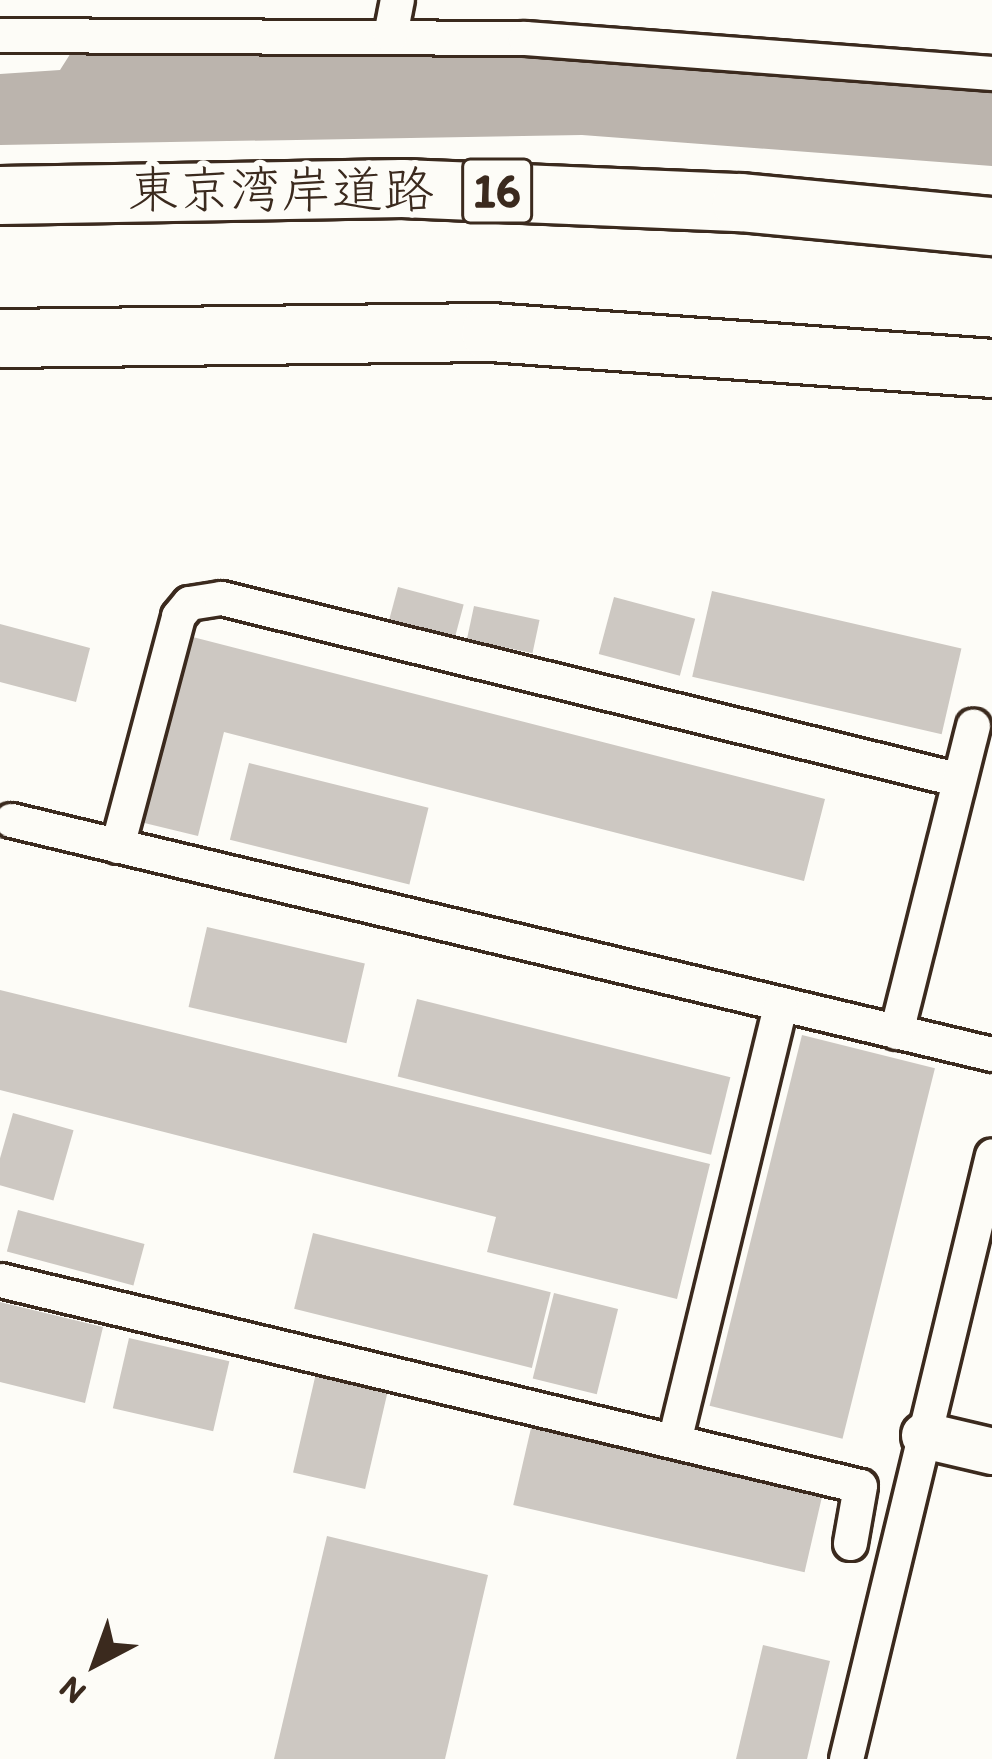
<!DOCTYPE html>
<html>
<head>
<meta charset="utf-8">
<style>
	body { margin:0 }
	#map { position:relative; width:992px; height:1759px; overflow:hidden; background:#fdfcf7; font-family:Itim,"Klee One",sans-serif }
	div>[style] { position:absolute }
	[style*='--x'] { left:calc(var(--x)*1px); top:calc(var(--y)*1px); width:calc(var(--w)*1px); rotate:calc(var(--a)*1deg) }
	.water>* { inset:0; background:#bbb4ad }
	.building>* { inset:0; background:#cdc8c2; transform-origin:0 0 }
	.roads { filter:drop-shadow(3px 0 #3b2a1e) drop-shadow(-3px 0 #3b2a1e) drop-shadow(0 3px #3b2a1e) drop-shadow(0 -3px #3b2a1e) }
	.street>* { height:33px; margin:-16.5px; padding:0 16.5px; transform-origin:16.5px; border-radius:16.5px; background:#fdfcf7 }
	.secondary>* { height:45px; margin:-22.5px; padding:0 22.5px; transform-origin:22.5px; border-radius:22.5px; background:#fdfcf7 }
	.highway>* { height:57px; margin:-28.5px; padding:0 28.5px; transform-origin:28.5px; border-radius:28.5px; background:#fdfcf7 }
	span { translate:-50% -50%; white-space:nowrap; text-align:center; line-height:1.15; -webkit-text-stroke:12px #fdfcf7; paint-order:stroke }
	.shield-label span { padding:3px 9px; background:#fdfcf7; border:3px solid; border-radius:9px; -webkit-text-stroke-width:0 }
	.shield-label { font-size:48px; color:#3b2a1e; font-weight:700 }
	.street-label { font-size:51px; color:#3b2a1e }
	.north { position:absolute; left:36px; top:1603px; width:120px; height:120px; -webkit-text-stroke:9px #fdfcf7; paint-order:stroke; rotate:221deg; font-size:33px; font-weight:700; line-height:48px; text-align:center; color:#3b2a1e }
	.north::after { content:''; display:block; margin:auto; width:42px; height:54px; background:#3b2a1e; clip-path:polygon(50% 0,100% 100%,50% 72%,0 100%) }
</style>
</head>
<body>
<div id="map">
	<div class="water">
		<div style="clip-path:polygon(74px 48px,514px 48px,992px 88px,992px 166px,582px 135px,0 145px,0 74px,60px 70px)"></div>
	</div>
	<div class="building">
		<div style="left:398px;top:587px;width:68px;height:34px;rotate:15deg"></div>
		<div style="left:712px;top:591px;width:256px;height:88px;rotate:13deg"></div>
		<div style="left:614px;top:597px;width:84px;height:59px;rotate:15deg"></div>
		<div style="left:474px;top:606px;width:67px;height:34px;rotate:12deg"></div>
		<div style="clip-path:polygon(0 624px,90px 648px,76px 702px,0 682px)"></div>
		<div style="clip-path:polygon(181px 634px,825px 799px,804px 881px,224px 732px,198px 836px,132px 820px)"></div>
		<div style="left:249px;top:763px;width:185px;height:79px;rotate:14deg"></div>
		<div style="left:207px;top:927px;width:162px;height:82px;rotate:13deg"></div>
		<div style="clip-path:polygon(0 990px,710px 1164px,677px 1299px,487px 1252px,496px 1217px,0 1090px)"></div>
		<div style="left:417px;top:999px;width:323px;height:80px;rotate:14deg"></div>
		<div style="left:802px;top:1035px;width:137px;height:382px;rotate:14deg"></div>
		<div style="left:13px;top:1113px;width:63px;height:73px;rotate:16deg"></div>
		<div style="left:18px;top:1210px;width:131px;height:43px;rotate:15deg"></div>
		<div style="left:313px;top:1233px;width:245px;height:78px;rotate:14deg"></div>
		<div style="left:554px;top:1293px;width:66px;height:88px;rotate:14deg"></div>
		<div style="clip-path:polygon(0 1302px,103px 1327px,85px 1403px,0 1382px)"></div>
		<div style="left:129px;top:1338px;width:103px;height:72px;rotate:13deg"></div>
		<div style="left:316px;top:1373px;width:74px;height:102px;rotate:13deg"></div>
		<div style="left:531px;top:1428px;width:299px;height:79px;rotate:13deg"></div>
		<div style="clip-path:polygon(327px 1536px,488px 1575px,445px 1759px,274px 1759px)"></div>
		<div style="clip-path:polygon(763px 1645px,830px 1661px,807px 1759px,736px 1759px)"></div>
	</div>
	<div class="roads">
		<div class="street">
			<div style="--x:0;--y:35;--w:525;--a:0.33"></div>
			<div style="--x:525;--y:38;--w:468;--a:4.3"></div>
			<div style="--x:390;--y:35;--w:36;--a:-79"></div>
			<div style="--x:11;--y:820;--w:1009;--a:13.42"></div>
			<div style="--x:117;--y:846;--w:238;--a:-75.1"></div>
			<div style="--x:178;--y:616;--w:17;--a:-50"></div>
			<div style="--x:189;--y:603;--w:32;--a:-9"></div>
			<div style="--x:221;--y:598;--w:757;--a:13.83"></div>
			<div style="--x:896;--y:1032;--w:316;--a:-75.9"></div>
			<div style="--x:0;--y:1280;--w:884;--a:13.47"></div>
			<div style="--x:860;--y:1486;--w:58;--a:100"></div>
			<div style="--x:674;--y:1441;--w:447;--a:-76.3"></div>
			<div style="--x:846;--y:1759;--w:621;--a:-76.41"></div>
		</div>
		<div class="secondary">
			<div style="--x:924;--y:1435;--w:70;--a:13.2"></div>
		</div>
		<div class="highway">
			<div style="--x:0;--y:195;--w:402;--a:-1"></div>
			<div style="--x:402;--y:188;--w:339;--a:2.4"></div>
			<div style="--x:741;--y:202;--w:252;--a:5.5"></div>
			<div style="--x:0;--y:338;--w:490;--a:-0.7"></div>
			<div style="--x:490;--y:332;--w:503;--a:4.1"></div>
		</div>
	</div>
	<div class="shield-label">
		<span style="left:497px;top:191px">16</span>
	</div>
	<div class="street-label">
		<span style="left:281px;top:190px">東京湾岸道路</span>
	</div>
	<div class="north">N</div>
</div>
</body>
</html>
